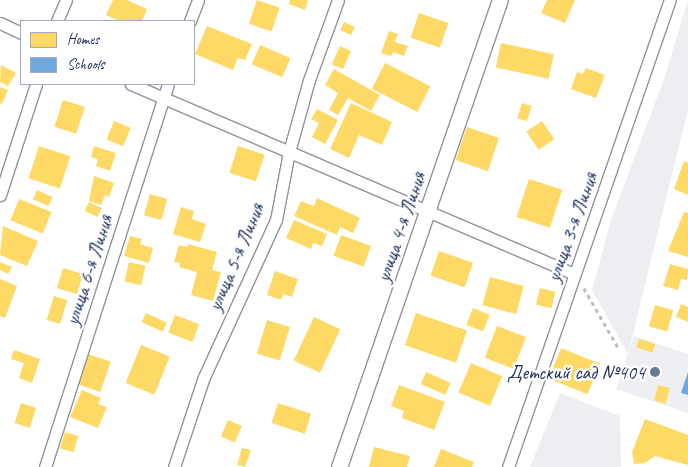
<!DOCTYPE html>
<html>
<head>
<meta charset="utf-8">
<style>
	body { margin:0 }
	#map { position:relative; width:688px; height:467px; overflow:hidden; background:#fff; font-family:Caveat,sans-serif }
	div>[style] { position:absolute }
	[style*='--x'] { left:calc(var(--x)*1px); top:calc(var(--y)*1px); width:calc(var(--w)*1px); rotate:calc(var(--a)*1deg) }
	.built>* { inset:0; background:#edeff3 }
	.green>* { inset:0; background:#edeef2 }
	.homes>* { inset:0; background:#ffd966; transform-origin:0 0 }
	.schools>* { inset:0; background:#6fa8dc }
	.path>* { height:2.5px; margin-top:-1.25px; transform-origin:0; background:repeating-linear-gradient(90deg,#b9bcc1 0 4px,transparent 0 8px) }
	.roads { filter:drop-shadow(1px 0 #8e929a) drop-shadow(-1px 0 #8e929a) drop-shadow(0 1px #8e929a) drop-shadow(0 -1px #8e929a) }
	.street>* { height:11px; margin:-5.5px; padding:0 5.5px; transform-origin:5.5px; border-radius:5.5px; background:#fff }
	.secondary>* { height:15px; margin:-7.5px; padding:0 7.5px; transform-origin:7.5px; border-radius:7.5px; background:#fff }
	.dots>* { width:14px; height:14px; translate:-50% -50%; box-sizing:border-box; border:2px solid #fff; border-radius:50% }
	span { translate:-50% -50%; white-space:nowrap; text-align:center; line-height:1.15; -webkit-text-stroke:5px #fff; paint-order:stroke }
	.street-label { font-size:20px; color:#1b2f5e }
	.poi-label { font-size:20px; color:#1b2f5e }
	.right { translate:-100% -50%; text-align:right }
	.legend { position:absolute; left:20px; top:20px; width:175px; height:65px; box-sizing:border-box; background:#fff; border:1px solid #a4acbf; margin:0; padding:6px 9px; list-style:none; font-size:15px; color:#1b2f5e }
	.legend li { display:flex; align-items:center; gap:10px; height:25px }
	.legend b { width:25px; border:1px solid #a4acbf }
</style>
</head>
<body>
<div id="map">
	<div class="built">
		<div style="clip-path:polygon(634px 336px,688px 354px,688px 413px,616px 389px)"></div>
	</div>
	<div class="green">
		<div style="clip-path:polygon(688px 0,688px 109px,628px 354px,592px 290px,611px 220px,664px 79px)"></div>
		<div style="clip-path:polygon(560px 393px,620px 416px,621px 467px,530px 467px)"></div>
	</div>
	<div class="homes">
		<div style="clip-path:polygon(113px 0,127px 0,147px 9px,142px 21px,119px 21px,106px 15px)"></div>
		<div style="left:257px;top:0;width:24px;height:25px;rotate:19deg"></div>
		<div style="clip-path:polygon(290px 0,308px 0,305px 10px,289px 4px)"></div>
		<div style="clip-path:polygon(547px 0,575px 0,565px 23px,541px 13px)"></div>
		<div style="left:419px;top:13px;width:31px;height:26px;rotate:19deg"></div>
		<div style="left:344px;top:22px;width:12px;height:9px;rotate:24deg"></div>
		<div style="clip-path:polygon(207px 26px,252px 44px,245px 60px,238px 58px,233px 70px,195px 54px)"></div>
		<div style="clip-path:polygon(389px 31px,398px 34px,395px 42px,408px 46px,404px 56px,393px 52px,391px 56px,381px 53px)"></div>
		<div style="left:501px;top:43px;width:54px;height:25px;rotate:12deg"></div>
		<div style="left:260px;top:45px;width:33px;height:21px;rotate:23deg"></div>
		<div style="left:340px;top:46px;width:12px;height:20px;rotate:24deg"></div>
		<div style="left:385px;top:63px;width:51px;height:29px;rotate:27deg"></div>
		<div style="clip-path:polygon(1px 65px,16px 73px,8px 86px,0 82px)"></div>
		<div style="clip-path:polygon(586px 68px,605px 75px,596px 98px,571px 89px,577px 72px,583px 74px)"></div>
		<div style="clip-path:polygon(334px 69px,380px 95px,371px 111px,348px 98px,338px 115px,329px 110px,338px 93px,325px 85px)"></div>
		<div style="clip-path:polygon(0 87px,8px 90px,2px 104px,0 103px)"></div>
		<div style="left:63px;top:100px;width:23px;height:28px;rotate:18deg"></div>
		<div style="clip-path:polygon(351px 103px,392px 122px,382px 145px,359px 135px,349px 158px,330px 149px)"></div>
		<div style="left:522px;top:103px;width:10px;height:16px;rotate:17deg"></div>
		<div style="clip-path:polygon(317px 109px,338px 120px,325px 144px,312px 137px,319px 123px,311px 119px)"></div>
		<div style="left:114px;top:121px;width:18px;height:20px;rotate:22deg"></div>
		<div style="left:542px;top:121px;width:22px;height:19px;rotate:56deg"></div>
		<div style="left:467px;top:127px;width:34px;height:35px;rotate:19deg"></div>
		<div style="left:39px;top:146px;width:33px;height:34px;rotate:18deg"></div>
		<div style="clip-path:polygon(94px 146px,116px 153px,110px 171px,96px 166px,98px 159px,91px 157px)"></div>
		<div style="left:238px;top:146px;width:28px;height:28px;rotate:18deg"></div>
		<div style="clip-path:polygon(684px 161px,688px 163px,688px 195px,674px 189px)"></div>
		<div style="clip-path:polygon(94px 176px,114px 183px,109px 197px,105px 195px,101px 205px,89px 201px)"></div>
		<div style="left:529px;top:179px;width:35px;height:40px;rotate:18deg"></div>
		<div style="left:37px;top:190px;width:17px;height:10px;rotate:24deg"></div>
		<div style="left:150px;top:194px;width:18px;height:22px;rotate:16deg"></div>
		<div style="clip-path:polygon(317px 198px,360px 218px,353px 233px,340px 227px,337px 235px,294px 216px,301px 201px,314px 206px)"></div>
		<div style="left:19px;top:199px;width:35px;height:23px;rotate:22deg"></div>
		<div style="left:89px;top:202px;width:14px;height:10px;rotate:25deg"></div>
		<div style="clip-path:polygon(181px 207px,194px 211px,192px 219px,206px 224px,200px 242px,173px 234px)"></div>
		<div style="clip-path:polygon(684px 212px,688px 213px,688px 257px,668px 251px)"></div>
		<div style="clip-path:polygon(294px 220px,327px 234px,322px 246px,313px 243px,311px 249px,286px 238px)"></div>
		<div style="clip-path:polygon(3px 226px,38px 241px,27px 266px,0 255px)"></div>
		<div style="left:341px;top:235px;width:32px;height:22px;rotate:20deg"></div>
		<div style="clip-path:polygon(130px 236px,142px 239px,140px 244px,153px 248px,149px 263px,124px 256px)"></div>
		<div style="clip-path:polygon(188px 244px,217px 252px,212px 270px,221px 272px,213px 301px,191px 295px,197px 272px,179px 267px,180px 263px,174px 262px,179px 245px,187px 247px)"></div>
		<div style="left:439px;top:251px;width:36px;height:26px;rotate:19deg"></div>
		<div style="clip-path:polygon(0 262px,12px 267px,8px 274px,0 270px)"></div>
		<div style="left:129px;top:262px;width:17px;height:20px;rotate:13deg"></div>
		<div style="clip-path:polygon(670px 264px,688px 269px,687px 280px,681px 279px,678px 290px,663px 286px)"></div>
		<div style="left:63px;top:268px;width:21px;height:21px;rotate:17deg"></div>
		<div style="clip-path:polygon(275px 271px,298px 279px,292px 297px,283px 294px,281px 300px,267px 295px)"></div>
		<div style="left:490px;top:277px;width:35px;height:29px;rotate:15deg"></div>
		<div style="clip-path:polygon(0 279px,17px 286px,5px 318px,0 316px)"></div>
		<div style="left:540px;top:288px;width:16px;height:17px;rotate:14deg"></div>
		<div style="left:54px;top:296px;width:14px;height:25px;rotate:17deg"></div>
		<div style="clip-path:polygon(681px 304px,688px 307px,688px 322px,676px 317px)"></div>
		<div style="left:655px;top:305px;width:19px;height:22px;rotate:16deg"></div>
		<div style="left:473px;top:308px;width:18px;height:18px;rotate:22deg"></div>
		<div style="left:146px;top:313px;width:23px;height:10px;rotate:25deg"></div>
		<div style="left:416px;top:313px;width:54px;height:34px;rotate:19deg"></div>
		<div style="left:175px;top:315px;width:26px;height:19px;rotate:21deg"></div>
		<div style="left:314px;top:317px;width:29px;height:48px;rotate:25deg"></div>
		<div style="left:267px;top:320px;width:24px;height:35px;rotate:17deg"></div>
		<div style="left:497px;top:326px;width:31px;height:34px;rotate:21deg"></div>
		<div style="left:639px;top:339px;width:17px;height:9px;rotate:17deg"></div>
		<div style="left:141px;top:345px;width:31px;height:41px;rotate:22deg"></div>
		<div style="left:561px;top:348px;width:42px;height:33px;rotate:22deg"></div>
		<div style="clip-path:polygon(14px 350px,40px 359px,32px 383px,19px 378px,24px 363px,11px 359px)"></div>
		<div style="left:88px;top:354px;width:24px;height:32px;rotate:19deg"></div>
		<div style="left:471px;top:363px;width:34px;height:32px;rotate:23deg"></div>
		<div style="left:426px;top:372px;width:27px;height:13px;rotate:24deg"></div>
		<div style="clip-path:polygon(399px 385px,445px 402px,434px 430px,402px 418px,404px 411px,391px 406px)"></div>
		<div style="left:658px;top:385px;width:12px;height:16px;rotate:14deg"></div>
		<div style="clip-path:polygon(82px 390px,101px 398px,98px 404px,107px 407px,98px 428px,70px 417px)"></div>
		<div style="left:21px;top:403px;width:16px;height:21px;rotate:18deg"></div>
		<div style="left:278px;top:403px;width:35px;height:21px;rotate:18deg"></div>
		<div style="clip-path:polygon(645px 419px,688px 435px,688px 465px,655px 456px,645px 463px,634px 464px,632px 452px)"></div>
		<div style="left:228px;top:420px;width:15px;height:18px;rotate:23deg"></div>
		<div style="left:65px;top:432px;width:14px;height:17px;rotate:17deg"></div>
		<div style="clip-path:polygon(374px 447px,410px 456px,407px 467px,369px 467px)"></div>
		<div style="clip-path:polygon(242px 448px,251px 450px,245px 467px,237px 465px)"></div>
		<div style="clip-path:polygon(441px 449px,474px 462px,472px 467px,434px 467px)"></div>
	</div>
	<div class="schools">
		<div style="clip-path:polygon(688px 372px,688px 395px,681px 393px)"></div>
	</div>
	<div class="path">
		<div style="--x:584;--y:288;--w:70;--a:60.2"></div>
	</div>
	<div class="roads">
		<div class="street">
			<div style="--x:57;--y:21;--w:23;--a:-67"></div>
			<div style="--x:190;--y:21;--w:22;--a:-69"></div>
			<div style="--x:0;--y:23;--w:23;--a:25"></div>
			<div style="--x:131;--y:84;--w:482;--a:23.2"></div>
			<div style="--x:0;--y:195;--w:117;--a:-72"></div>
			<div style="--x:45;--y:467;--w:402;--a:-72.2"></div>
			<div style="--x:174;--y:467;--w:95;--a:-71.6"></div>
			<div style="--x:204;--y:377;--w:173;--a:-65.4"></div>
			<div style="--x:276;--y:220;--w:69;--a:-79.2"></div>
			<div style="--x:289;--y:152;--w:75;--a:-74.5"></div>
			<div style="--x:309;--y:80;--w:85;--a:-70.1"></div>
			<div style="--x:508;--y:467;--w:494;--a:-70.9"></div>
		</div>
		<div class="secondary">
			<div style="--x:339;--y:467;--w:494;--a:-71"></div>
		</div>
	</div>
	<div class="dots">
		<div style="left:655px;top:372px;background:#6b7896"></div>
	</div>
	<div class="street-label">
		<span style="left:401px;top:227px;rotate:-71deg">улица 4-я Линия</span>
		<span style="left:572px;top:227px;rotate:-70deg">улица 3-я Линия</span>
		<span style="left:236px;top:257px;rotate:-67deg">улица 5-я Линия</span>
		<span style="left:89px;top:270px;rotate:-72deg">улица 6-я Линия</span>
	</div>
	<div class="poi-label">
		<span class="right" style="left:645px;top:372px">Детский сад №404</span>
	</div>
	<ul class="legend">
	<li><b style="height:14px;background:#ffd966"></b>Homes</li>
	<li><b style="height:14px;background:#6fa8dc"></b>Schools</li>
	</ul>
</div>
</body>
</html>
